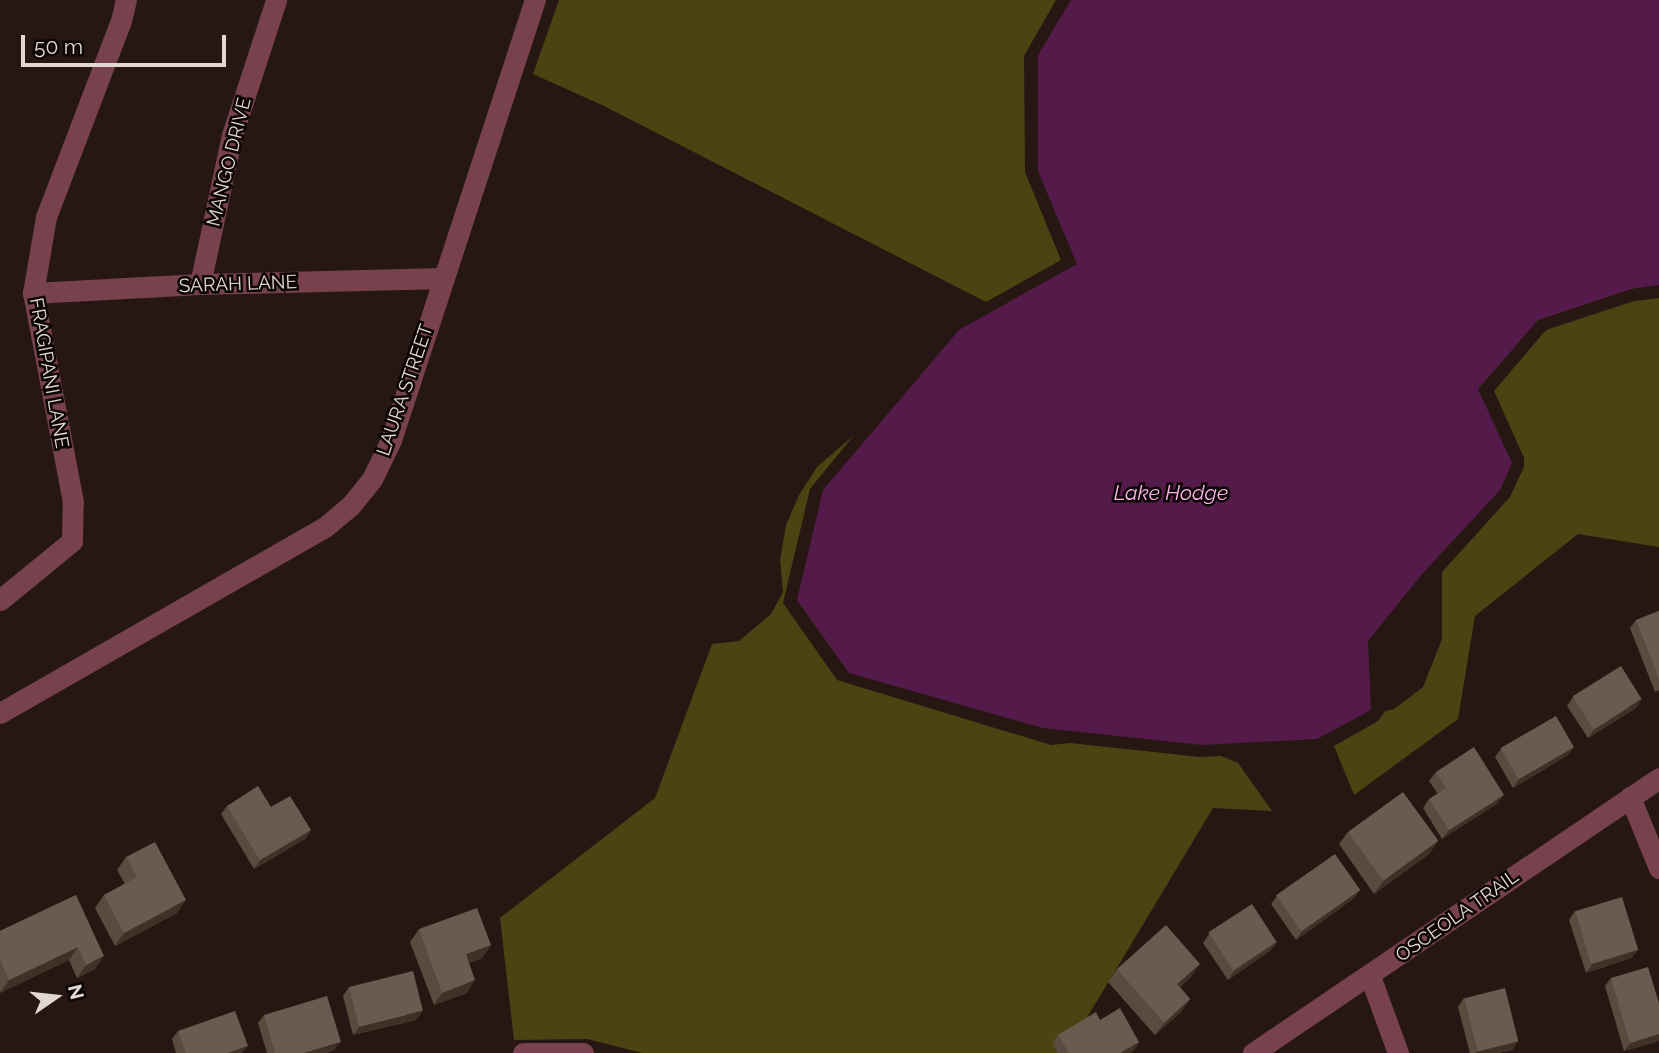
<!DOCTYPE html>
<html>
<head>
<meta charset="utf-8">
<style>
	body { margin:0 }
	#map { position:relative; width:1659px; height:1053px; overflow:hidden; background:#271712; font-family:Raleway,sans-serif }
	div>[style] { position:absolute }
	[style*='--x'] { left:calc(var(--x)*1px); top:calc(var(--y)*1px); width:calc(var(--w)*1px); rotate:calc(var(--a)*1deg) }
	.green>* { inset:0; background:#4a4312 }
	.water>* { inset:0; background:#541b4a }
	.street>* { height:21px; margin:-10.5px; padding:0 10.5px; transform-origin:10.5px; border-radius:10.5px; background:#77424d }
	.wall>* { inset:0; background:#594c3f }
	.shaded-wall>* { inset:0; background:#3f3126 }
	.building>* { inset:0; background:#685b4f; transform-origin:0 0 }
	span { translate:-50% -50%; white-space:nowrap; text-align:center; line-height:1.15; -webkit-text-stroke:5px #0b0504; paint-order:stroke }
	.street-label { font-size:19px; color:#e3d7d4 }
	.water-label { font-size:21px; color:#fab2e9; font-style:italic }
	.north { position:absolute; left:21px; top:962px; width:70px; height:70px; -webkit-text-stroke:5px #0b0504; paint-order:stroke; rotate:76deg; font-size:19px; font-weight:700; line-height:28px; text-align:center; color:#e3d7d4 }
	.north::after { content:''; display:block; margin:auto; width:24px; height:32px; background:#e3d7d4; clip-path:polygon(50% 0,100% 100%,50% 72%,0 100%) }
	.scale { position:absolute; left:21px; top:35px; width:205px; height:32px; box-sizing:border-box; border:4px solid #e3d7d4; border-top:0; padding-left:9px; font-size:21px; line-height:24px; white-space:nowrap; color:#e3d7d4; -webkit-text-stroke:5px #0b0504; paint-order:stroke }
</style>
</head>
<body>
<div id="map">
	<div class="green">
		<div style="clip-path:polygon(559px 0,1056px 0,1024px 56px,1025px 172px,1061px 260px,986px 302px,604px 106px,533px 74px)"></div>
		<div style="clip-path:polygon(1659px 298px,1659px 547px,1578px 534px,1475px 616px,1458px 719px,1354px 795px,1334px 746px,1378px 721px,1385px 711px,1394px 709px,1423px 687px,1442px 639px,1442px 572px,1510px 497px,1524px 467px,1524px 458px,1494px 391px,1546px 330px,1634px 301px)"></div>
		<div style="clip-path:polygon(854px 435px,810px 489px,783px 603px,837px 680px,1051px 745px,1070px 743px,1200px 757px,1221px 756px,1238px 763px,1272px 811px,1213px 808px,1079px 1031px,1074px 1053px,642px 1053px,587px 1039px,514px 1040px,500px 918px,655px 798px,712px 644px,739px 641px,771px 614px,783px 592px,780px 560px,786px 525px,799px 495px,817px 467px)"></div>
	</div>
	<div class="water">
		<div style="clip-path:polygon(1071px 0,1659px 0,1659px 285px,1631px 289px,1538px 320px,1478px 389px,1512px 463px,1500px 490px,1423px 573px,1368px 641px,1371px 710px,1317px 739px,1202px 745px,1043px 728px,849px 673px,797px 600px,823px 490px,959px 330px,1077px 264px,1038px 171px,1038px 55px)"></div>
	</div>
	<div class="street">
		<div style="--x:200;--y:284;--w:152;--a:-77.9"></div>
		<div style="--x:232;--y:135;--w:142;--a:-71.9"></div>
		<div style="--x:33;--y:293;--w:167;--a:-3.1"></div>
		<div style="--x:200;--y:284;--w:244;--a:-1.4"></div>
		<div style="--x:0;--y:600;--w:93;--a:-39.3"></div>
		<div style="--x:72;--y:541;--w:39;--a:-89"></div>
		<div style="--x:73;--y:502;--w:213;--a:-100.8"></div>
		<div style="--x:33;--y:293;--w:77;--a:-80.3"></div>
		<div style="--x:46;--y:217;--w:210;--a:-69.1"></div>
		<div style="--x:121;--y:21;--w:22;--a:-77"></div>
		<div style="--x:0;--y:713;--w:374;--a:-29.8"></div>
		<div style="--x:325;--y:527;--w:34;--a:-40"></div>
		<div style="--x:351;--y:505;--w:33;--a:-51"></div>
		<div style="--x:372;--y:479;--w:43;--a:-64"></div>
		<div style="--x:391;--y:440;--w:463;--a:-71.9"></div>
		<div style="--x:1630;--y:797;--w:77;--a:67.8"></div>
		<div style="--x:1370;--y:976;--w:82;--a:70"></div>
		<div style="--x:523;--y:1053;--w:60;--a:0"></div>
		<div style="--x:1253;--y:1053;--w:490;--a:-34.1"></div>
	</div>
	<div class="wall">
		<div style="clip-path:polygon(1659px 611px,1659px 690px,1655px 692px,1630px 628px,1636px 620px)"></div>
		<div style="clip-path:polygon(1573px 697px,1636px 708px,1588px 738px,1567px 706px)"></div>
		<div style="clip-path:polygon(1574px 747px,1568px 755px,1513px 788px,1495px 757px,1501px 749px)"></div>
		<div style="clip-path:polygon(1436px 772px,1498px 803px,1442px 839px,1423px 808px,1429px 799px,1438px 794px,1429px 781px)"></div>
		<div style="clip-path:polygon(227px 806px,271px 807px,311px 830px,305px 839px,254px 869px,221px 814px)"></div>
		<div style="clip-path:polygon(1348px 832px,1438px 841px,1429px 854px,1374px 894px,1339px 844px)"></div>
		<div style="clip-path:polygon(126px 857px,177px 913px,115px 946px,95px 908px,104px 895px,125px 884px,117px 870px)"></div>
		<div style="clip-path:polygon(1360px 890px,1354px 898px,1296px 940px,1271px 904px,1277px 896px)"></div>
		<div style="clip-path:polygon(76px 895px,95px 969px,77px 978px,69px 960px,0 993px,0 931px)"></div>
		<div style="clip-path:polygon(1575px 911px,1638px 950px,1631px 958px,1586px 973px,1569px 920px)"></div>
		<div style="clip-path:polygon(419px 929px,491px 945px,482px 958px,469px 963px,467px 993px,434px 1005px,410px 942px)"></div>
		<div style="clip-path:polygon(1209px 934px,1277px 942px,1271px 950px,1228px 980px,1203px 943px)"></div>
		<div style="clip-path:polygon(1117px 969px,1191px 977px,1180px 987px,1190px 999px,1181px 1012px,1155px 1035px,1108px 982px)"></div>
		<div style="clip-path:polygon(1611px 978px,1659px 1003px,1659px 1041px,1624px 1051px,1605px 986px)"></div>
		<div style="clip-path:polygon(349px 987px,416px 1020px,353px 1035px,343px 996px)"></div>
		<div style="clip-path:polygon(1464px 998px,1518px 1041px,1512px 1050px,1498px 1053px,1470px 1053px,1458px 1007px)"></div>
		<div style="clip-path:polygon(264px 1015px,334px 1050px,326px 1053px,267px 1053px,258px 1023px)"></div>
		<div style="clip-path:polygon(1100px 1020px,1139px 1042px,1133px 1051px,1129px 1053px,1058px 1053px,1052px 1043px,1058px 1035px)"></div>
		<div style="clip-path:polygon(178px 1031px,242px 1053px,176px 1053px,172px 1039px)"></div>
	</div>
	<div class="shaded-wall">
		<div style="clip-path:polygon(1642px 699px,1636px 708px,1588px 738px,1594px 730px)"></div>
		<div style="clip-path:polygon(1574px 747px,1568px 755px,1513px 788px,1519px 779px)"></div>
		<div style="clip-path:polygon(1504px 795px,1498px 803px,1442px 839px,1449px 830px)"></div>
		<div style="clip-path:polygon(311px 830px,305px 839px,254px 869px,260px 860px)"></div>
		<div style="clip-path:polygon(1438px 841px,1429px 854px,1374px 894px,1383px 881px)"></div>
		<div style="clip-path:polygon(1360px 890px,1354px 898px,1296px 940px,1302px 931px)"></div>
		<div style="clip-path:polygon(186px 900px,177px 913px,115px 946px,124px 933px)"></div>
		<div style="clip-path:polygon(1277px 942px,1271px 950px,1228px 980px,1234px 971px)"></div>
		<div style="clip-path:polygon(491px 945px,482px 958px,457px 967px,466px 954px)"></div>
		<div style="clip-path:polygon(78px 947px,69px 960px,0 993px,9px 980px)"></div>
		<div style="clip-path:polygon(1638px 950px,1631px 958px,1586px 973px,1592px 964px)"></div>
		<div style="clip-path:polygon(104px 956px,95px 969px,77px 978px,86px 965px)"></div>
		<div style="clip-path:polygon(1200px 964px,1191px 977px,1168px 997px,1177px 984px)"></div>
		<div style="clip-path:polygon(475px 980px,467px 993px,434px 1005px,442px 993px)"></div>
		<div style="clip-path:polygon(1190px 999px,1181px 1012px,1155px 1035px,1164px 1023px)"></div>
		<div style="clip-path:polygon(423px 1011px,416px 1020px,353px 1035px,359px 1027px)"></div>
		<div style="clip-path:polygon(1659px 1034px,1659px 1041px,1624px 1051px,1630px 1043px)"></div>
		<div style="clip-path:polygon(1518px 1041px,1512px 1050px,1498px 1053px,1476px 1053px,1477px 1051px)"></div>
		<div style="clip-path:polygon(341px 1042px,334px 1050px,326px 1053px,303px 1053px)"></div>
		<div style="clip-path:polygon(1139px 1042px,1133px 1051px,1129px 1053px,1120px 1053px)"></div>
		<div style="clip-path:polygon(248px 1046px,242px 1053px,227px 1053px)"></div>
	</div>
	<div class="building">
		<div style="clip-path:polygon(1659px 611px,1659px 679px,1636px 620px)"></div>
		<div style="left:1621px;top:666px;width:39px;height:57px;rotate:58deg"></div>
		<div style="left:1556px;top:716px;width:36px;height:64px;rotate:60deg"></div>
		<div style="clip-path:polygon(1474px 747px,1504px 795px,1449px 830px,1429px 799px,1446px 788px,1436px 772px)"></div>
		<div style="clip-path:polygon(258px 786px,271px 807px,290px 796px,311px 830px,260px 860px,227px 806px)"></div>
		<div style="left:1403px;top:792px;width:60px;height:68px;rotate:54deg"></div>
		<div style="clip-path:polygon(155px 842px,186px 900px,124px 933px,104px 895px,137px 877px,126px 857px)"></div>
		<div style="left:1335px;top:854px;width:44px;height:72px;rotate:55deg"></div>
		<div style="clip-path:polygon(76px 895px,104px 956px,86px 965px,78px 947px,9px 980px,0 960px,0 931px)"></div>
		<div style="left:1622px;top:897px;width:55px;height:49px;rotate:73deg"></div>
		<div style="left:1252px;top:904px;width:45px;height:52px;rotate:57deg"></div>
		<div style="clip-path:polygon(477px 908px,491px 945px,466px 954px,475px 980px,442px 993px,419px 929px)"></div>
		<div style="clip-path:polygon(1166px 925px,1200px 964px,1177px 984px,1190px 999px,1164px 1023px,1117px 969px)"></div>
		<div style="clip-path:polygon(1648px 967px,1659px 1003px,1659px 1034px,1630px 1043px,1611px 978px)"></div>
		<div style="left:413px;top:971px;width:41px;height:66px;rotate:76deg"></div>
		<div style="left:1505px;top:988px;width:55px;height:42px;rotate:76deg"></div>
		<div style="clip-path:polygon(327px 996px,341px 1042px,303px 1053px,275px 1053px,264px 1015px)"></div>
		<div style="clip-path:polygon(1120px 1008px,1139px 1042px,1120px 1053px,1069px 1053px,1058px 1035px,1096px 1012px,1100px 1020px)"></div>
		<div style="clip-path:polygon(235px 1011px,248px 1046px,227px 1053px,186px 1053px,178px 1031px)"></div>
	</div>
	<div class="street-label">
		<span style="left:229px;top:162px;rotate:-76deg">MANGO DRIVE</span>
		<span style="left:238px;top:284px;rotate:-2deg">SARAH LANE</span>
		<span style="left:49px;top:373px;rotate:80deg">FRAGIPANI LANE</span>
		<span style="left:405px;top:390px;rotate:-71deg">LAURA STREET</span>
		<span style="left:1457px;top:916px;rotate:-35deg">OSCEOLA TRAIL</span>
	</div>
	<div class="water-label">
		<span style="left:1171px;top:493px">Lake Hodge</span>
	</div>
	<div class="north">N</div>
	<div class="scale">50 m</div>
</div>
</body>
</html>
